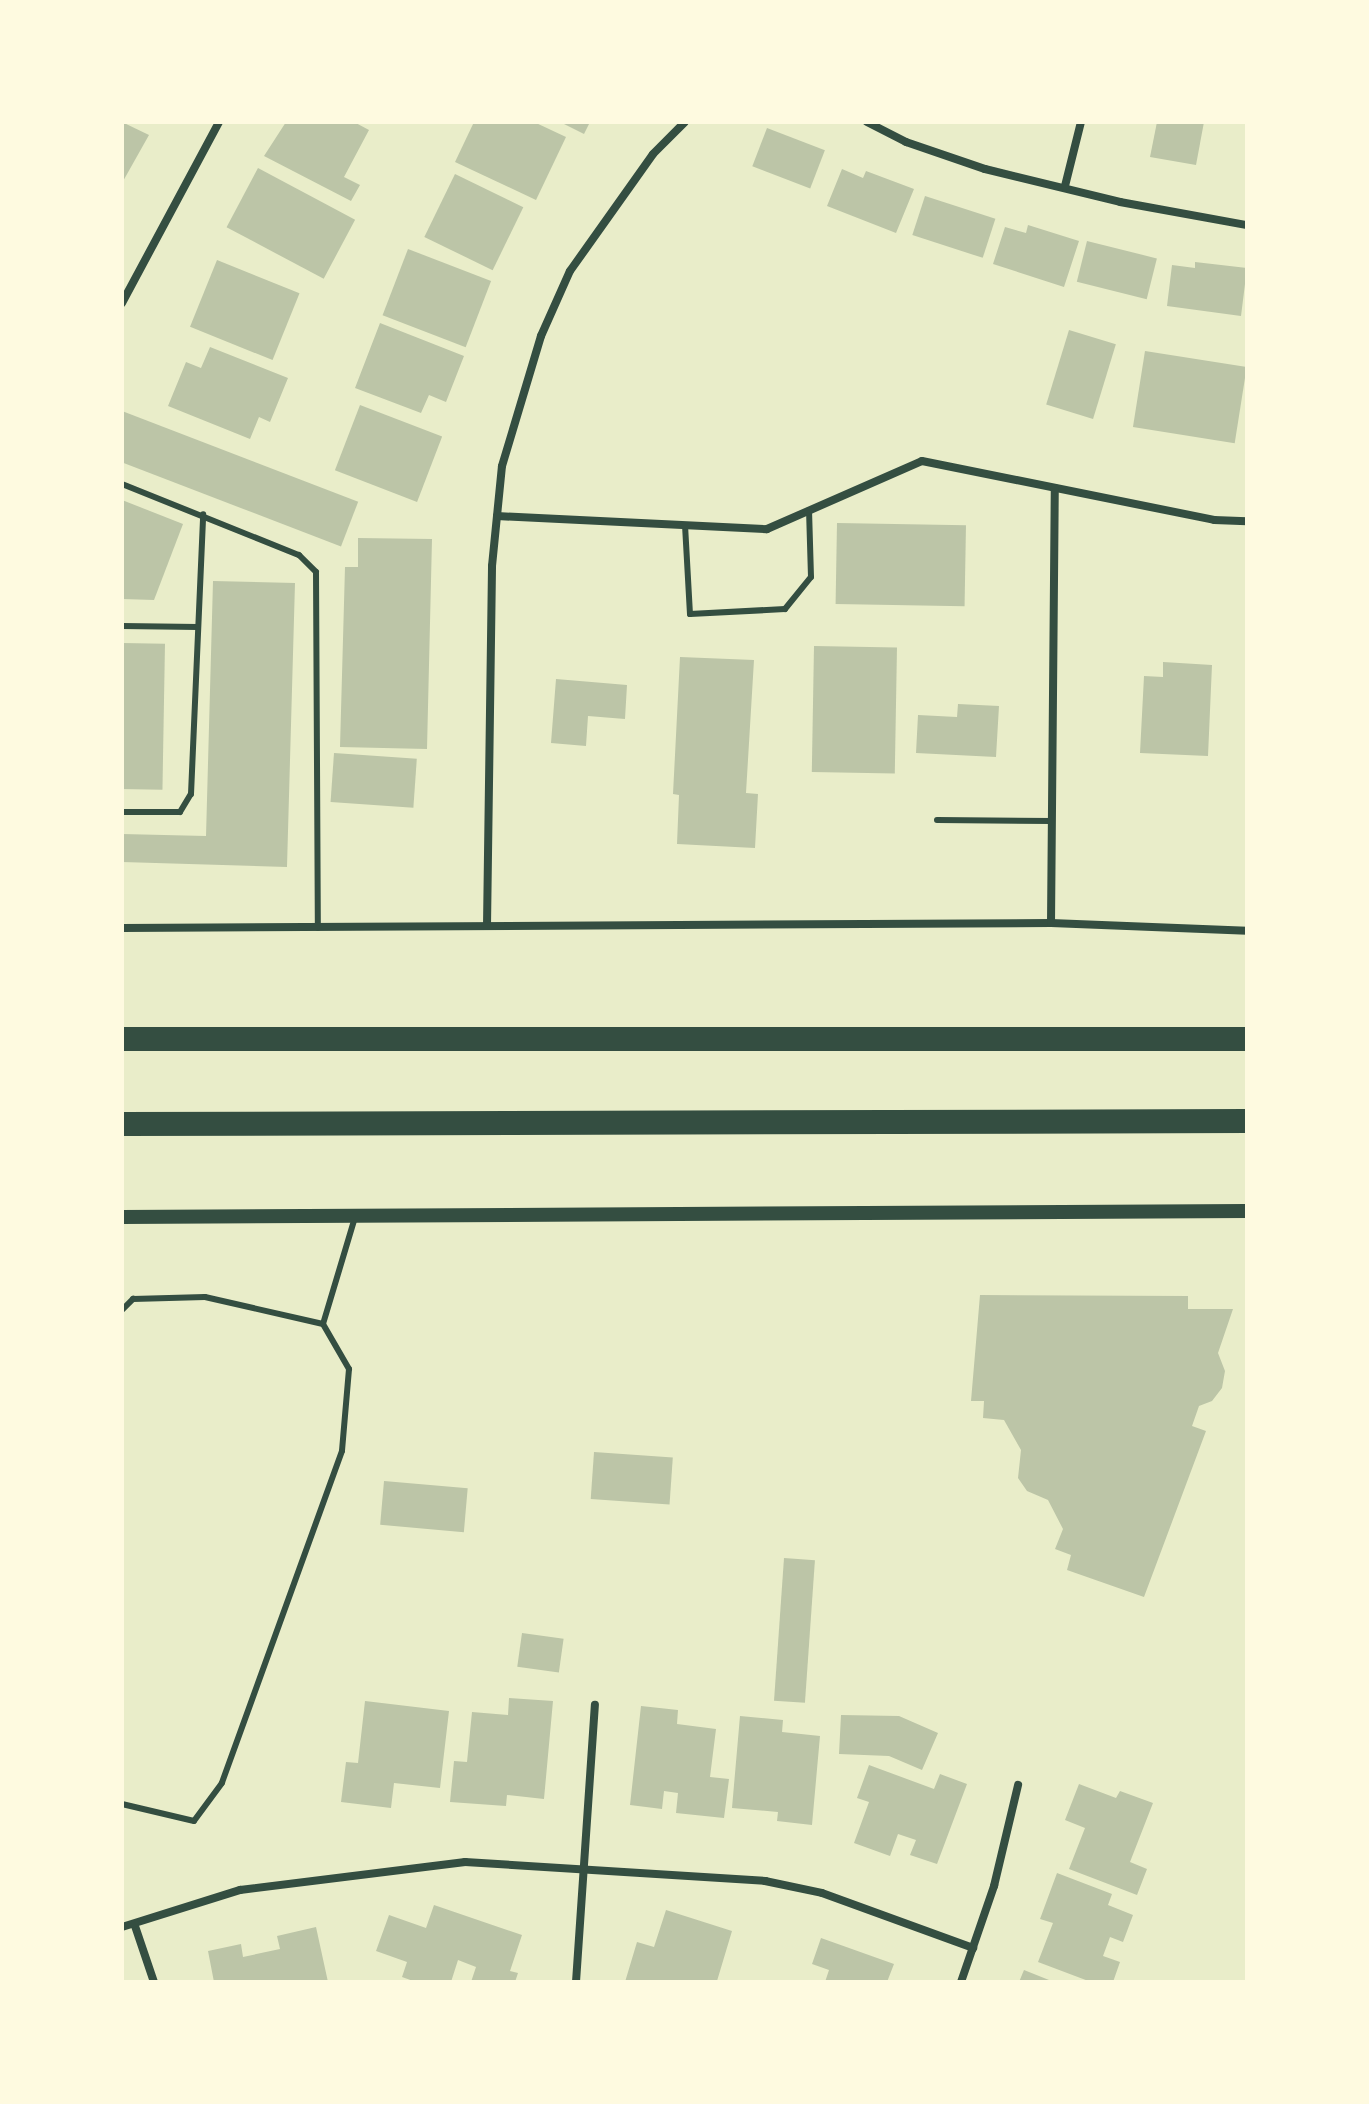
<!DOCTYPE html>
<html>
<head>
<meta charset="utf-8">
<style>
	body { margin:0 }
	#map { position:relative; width:1369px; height:2104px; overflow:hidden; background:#e9edc9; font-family:"IBM Plex Sans",sans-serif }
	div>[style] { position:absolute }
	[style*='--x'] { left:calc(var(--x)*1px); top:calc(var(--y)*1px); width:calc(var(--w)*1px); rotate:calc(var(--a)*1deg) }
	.building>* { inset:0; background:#bcc5a7; transform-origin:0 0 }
	.service>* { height:6px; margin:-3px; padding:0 3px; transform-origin:3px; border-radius:3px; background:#344e41 }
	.minor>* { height:8px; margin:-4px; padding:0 4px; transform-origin:4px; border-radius:4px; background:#344e41 }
	.tertiary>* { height:14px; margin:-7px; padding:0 7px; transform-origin:7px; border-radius:7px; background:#344e41 }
	.motorway>* { height:24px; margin:-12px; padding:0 12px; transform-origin:12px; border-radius:12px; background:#344e41 }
	span { translate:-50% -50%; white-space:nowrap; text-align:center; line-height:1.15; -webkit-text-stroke:6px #fefae0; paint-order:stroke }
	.frame { position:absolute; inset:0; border:124px solid #fefae0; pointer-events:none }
</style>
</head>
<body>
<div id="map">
	<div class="building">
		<div style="clip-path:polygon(122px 122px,149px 135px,122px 183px)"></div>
		<div style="clip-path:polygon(286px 122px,354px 122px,369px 130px,344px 177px,360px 185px,351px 201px,264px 156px)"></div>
		<div style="clip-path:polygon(474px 122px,534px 122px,566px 137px,536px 200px,455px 162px)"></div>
		<div style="clip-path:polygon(560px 122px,590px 122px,584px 134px)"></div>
		<div style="clip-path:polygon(1157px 122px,1204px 122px,1196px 165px,1150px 157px)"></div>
		<div style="left:767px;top:128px;width:62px;height:41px;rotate:21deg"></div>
		<div style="left:258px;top:168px;width:110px;height:67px;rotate:28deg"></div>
		<div style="clip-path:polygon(842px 169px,863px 178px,866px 171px,914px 189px,896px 233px,827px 206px)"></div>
		<div style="left:455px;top:174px;width:76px;height:70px;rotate:26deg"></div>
		<div style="left:925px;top:196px;width:74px;height:41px;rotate:18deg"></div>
		<div style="clip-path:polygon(1028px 225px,1079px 241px,1064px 287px,993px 264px,1005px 227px,1026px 233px)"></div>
		<div style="left:1087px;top:241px;width:72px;height:42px;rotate:14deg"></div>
		<div style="left:408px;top:249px;width:89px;height:71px;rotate:21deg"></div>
		<div style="left:217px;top:260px;width:89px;height:72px;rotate:22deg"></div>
		<div style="clip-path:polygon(1195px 262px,1247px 268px,1241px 316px,1167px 306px,1172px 265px,1195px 268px)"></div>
		<div style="clip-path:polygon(380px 323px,464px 356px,446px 402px,429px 395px,421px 413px,355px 388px)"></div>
		<div style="left:1069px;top:330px;width:49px;height:78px;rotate:17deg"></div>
		<div style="clip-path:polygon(210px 347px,288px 378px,270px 422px,259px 417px,250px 439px,168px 406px,186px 362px,201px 368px)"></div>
		<div style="left:1145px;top:351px;width:103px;height:77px;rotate:9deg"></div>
		<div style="left:360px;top:405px;width:88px;height:70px;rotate:21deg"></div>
		<div style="left:122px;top:411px;width:253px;height:48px;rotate:21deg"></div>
		<div style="clip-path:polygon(122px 500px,183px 524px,154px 600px,122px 599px)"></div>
		<div style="left:837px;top:523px;width:129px;height:81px;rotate:1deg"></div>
		<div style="clip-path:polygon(358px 538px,432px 539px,427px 749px,340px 747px,345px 567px,358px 567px)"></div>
		<div style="clip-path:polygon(213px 581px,295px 583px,287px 867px,122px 862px,122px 834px,206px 836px)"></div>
		<div style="left:122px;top:643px;width:43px;height:146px;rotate:1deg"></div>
		<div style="left:814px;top:646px;width:83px;height:126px;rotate:1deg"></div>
		<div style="clip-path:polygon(680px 657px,754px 660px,746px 793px,758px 794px,755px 848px,677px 844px,679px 795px,673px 794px)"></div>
		<div style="clip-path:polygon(1163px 662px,1212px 665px,1208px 756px,1140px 753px,1144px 676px,1163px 677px)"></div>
		<div style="clip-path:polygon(556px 679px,627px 685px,625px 719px,588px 716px,586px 746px,551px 743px)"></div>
		<div style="clip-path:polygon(958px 704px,999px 706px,996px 757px,916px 753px,918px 715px,957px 717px)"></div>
		<div style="left:334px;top:753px;width:83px;height:49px;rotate:4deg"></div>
		<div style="clip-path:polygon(980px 1295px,1188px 1296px,1188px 1309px,1233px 1309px,1218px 1353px,1225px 1371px,1222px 1388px,1212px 1401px,1199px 1406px,1192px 1426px,1206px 1431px,1144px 1597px,1067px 1570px,1071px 1555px,1055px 1549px,1063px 1529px,1048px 1500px,1027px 1491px,1018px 1478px,1021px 1450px,1004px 1420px,983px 1418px,984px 1401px,971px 1401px)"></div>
		<div style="left:594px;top:1452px;width:79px;height:47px;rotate:4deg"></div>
		<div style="left:384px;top:1481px;width:84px;height:44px;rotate:5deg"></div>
		<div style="left:784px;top:1558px;width:31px;height:143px;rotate:4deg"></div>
		<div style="left:522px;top:1633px;width:42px;height:34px;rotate:8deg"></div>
		<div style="clip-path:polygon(509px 1698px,553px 1701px,544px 1799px,507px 1795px,506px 1806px,450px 1802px,454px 1761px,467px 1762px,472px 1712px,508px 1715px)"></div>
		<div style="clip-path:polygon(365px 1701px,449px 1711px,440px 1788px,394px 1783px,391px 1808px,341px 1802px,346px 1762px,358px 1763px)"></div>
		<div style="clip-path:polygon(641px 1706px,678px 1710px,677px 1724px,716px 1729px,710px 1777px,729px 1779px,724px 1818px,676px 1813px,678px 1793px,664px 1791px,662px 1809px,630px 1805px)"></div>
		<div style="clip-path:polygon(841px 1715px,899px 1716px,938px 1733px,922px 1770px,889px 1756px,839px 1754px)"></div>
		<div style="clip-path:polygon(740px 1716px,783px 1720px,782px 1732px,820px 1736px,812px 1825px,777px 1821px,778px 1812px,732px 1808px)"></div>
		<div style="clip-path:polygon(869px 1765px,934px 1789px,940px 1774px,967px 1784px,937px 1864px,910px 1855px,916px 1840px,898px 1834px,890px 1856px,854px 1843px,869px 1802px,857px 1798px)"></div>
		<div style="clip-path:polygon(1079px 1784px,1116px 1798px,1120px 1791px,1153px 1803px,1130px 1862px,1147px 1869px,1137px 1895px,1069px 1869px,1085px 1828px,1065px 1820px)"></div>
		<div style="clip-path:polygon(1057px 1873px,1112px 1894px,1108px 1905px,1133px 1915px,1123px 1942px,1110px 1937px,1103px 1956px,1120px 1962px,1113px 1982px,1091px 1982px,1038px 1962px,1053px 1923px,1040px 1919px)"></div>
		<div style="clip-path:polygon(434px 1905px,522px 1935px,510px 1971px,518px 1973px,515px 1982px,471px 1982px,476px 1967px,458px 1960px,451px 1982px,416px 1982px,402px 1977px,407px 1962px,376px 1951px,389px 1915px,426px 1928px)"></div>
		<div style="clip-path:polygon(666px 1910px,732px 1931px,717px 1981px,625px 1982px,637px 1942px,654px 1947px)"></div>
		<div style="clip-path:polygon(316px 1927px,328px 1982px,214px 1982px,208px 1951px,241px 1944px,243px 1957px,280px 1949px,277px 1936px)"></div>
		<div style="clip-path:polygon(821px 1938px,894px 1964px,887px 1982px,825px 1982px,829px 1970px,812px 1964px)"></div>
		<div style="clip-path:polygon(1024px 1970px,1054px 1982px,1019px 1982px)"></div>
	</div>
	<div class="service">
		<div style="--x:122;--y:484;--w:191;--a:21.9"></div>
		<div style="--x:299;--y:555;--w:24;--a:45"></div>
		<div style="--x:316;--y:572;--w:356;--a:89.7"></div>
		<div style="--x:685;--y:525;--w:89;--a:86.8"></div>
		<div style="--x:690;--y:614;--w:95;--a:-3"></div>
		<div style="--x:785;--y:609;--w:41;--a:-50.9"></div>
		<div style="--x:811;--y:577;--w:67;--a:-91.7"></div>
		<div style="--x:122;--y:626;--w:76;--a:0.8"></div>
		<div style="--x:122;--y:812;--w:58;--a:0"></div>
		<div style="--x:180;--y:812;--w:21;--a:-59"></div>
		<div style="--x:191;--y:794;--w:280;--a:-87.5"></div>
		<div style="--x:937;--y:820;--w:115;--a:0.5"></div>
		<div style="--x:122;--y:1310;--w:16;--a:-45"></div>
		<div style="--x:133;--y:1299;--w:72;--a:-1.6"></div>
		<div style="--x:205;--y:1297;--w:121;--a:12.9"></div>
		<div style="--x:323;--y:1324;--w:52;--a:60"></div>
		<div style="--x:349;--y:1369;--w:82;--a:94.9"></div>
		<div style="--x:342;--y:1451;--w:353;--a:109.9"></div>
		<div style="--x:222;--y:1783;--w:47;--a:126.4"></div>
		<div style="--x:194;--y:1821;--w:74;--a:-166.7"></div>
		<div style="--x:323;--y:1324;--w:112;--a:-73.3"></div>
	</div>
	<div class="minor">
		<div style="--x:867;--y:122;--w:44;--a:27.1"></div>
		<div style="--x:906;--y:142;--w:83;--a:18.9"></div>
		<div style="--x:985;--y:169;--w:139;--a:13.7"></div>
		<div style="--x:1120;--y:202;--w:129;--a:10.3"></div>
		<div style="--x:1065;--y:186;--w:66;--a:-76"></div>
		<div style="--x:122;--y:303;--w:205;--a:-61.8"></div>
		<div style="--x:497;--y:516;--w:270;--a:2.8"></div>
		<div style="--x:767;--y:529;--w:169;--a:-23.7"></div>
		<div style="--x:922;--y:461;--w:298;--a:11.4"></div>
		<div style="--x:1214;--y:520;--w:33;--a:2"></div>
		<div style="--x:1051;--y:923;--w:435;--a:-89.5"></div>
		<div style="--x:487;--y:926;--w:360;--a:-89.2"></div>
		<div style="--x:492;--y:566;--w:100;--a:-84.3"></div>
		<div style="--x:502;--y:466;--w:136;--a:-73.3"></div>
		<div style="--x:541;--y:336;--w:71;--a:-66"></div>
		<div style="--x:570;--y:271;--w:143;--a:-54.6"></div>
		<div style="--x:653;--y:154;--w:45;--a:-45"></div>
		<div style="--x:122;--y:928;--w:929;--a:-0.31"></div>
		<div style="--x:1051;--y:923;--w:196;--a:2.3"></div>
		<div style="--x:135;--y:1926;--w:59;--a:71.3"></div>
		<div style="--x:122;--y:1927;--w:124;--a:-17.4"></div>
		<div style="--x:240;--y:1890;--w:227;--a:-7.1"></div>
		<div style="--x:465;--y:1862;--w:301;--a:3.6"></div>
		<div style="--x:765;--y:1881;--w:58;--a:11.9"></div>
		<div style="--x:822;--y:1893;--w:161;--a:20"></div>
		<div style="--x:576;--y:1982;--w:278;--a:-86.1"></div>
		<div style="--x:961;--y:1982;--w:102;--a:-71"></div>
		<div style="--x:994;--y:1886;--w:104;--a:-76.6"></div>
	</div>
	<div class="tertiary">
		<div style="--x:122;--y:1217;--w:1125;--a:-0.31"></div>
	</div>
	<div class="motorway">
		<div style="--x:122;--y:1039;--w:1125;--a:0"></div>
		<div style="--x:122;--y:1124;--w:1125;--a:-0.15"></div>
	</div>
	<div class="frame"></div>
</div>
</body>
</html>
